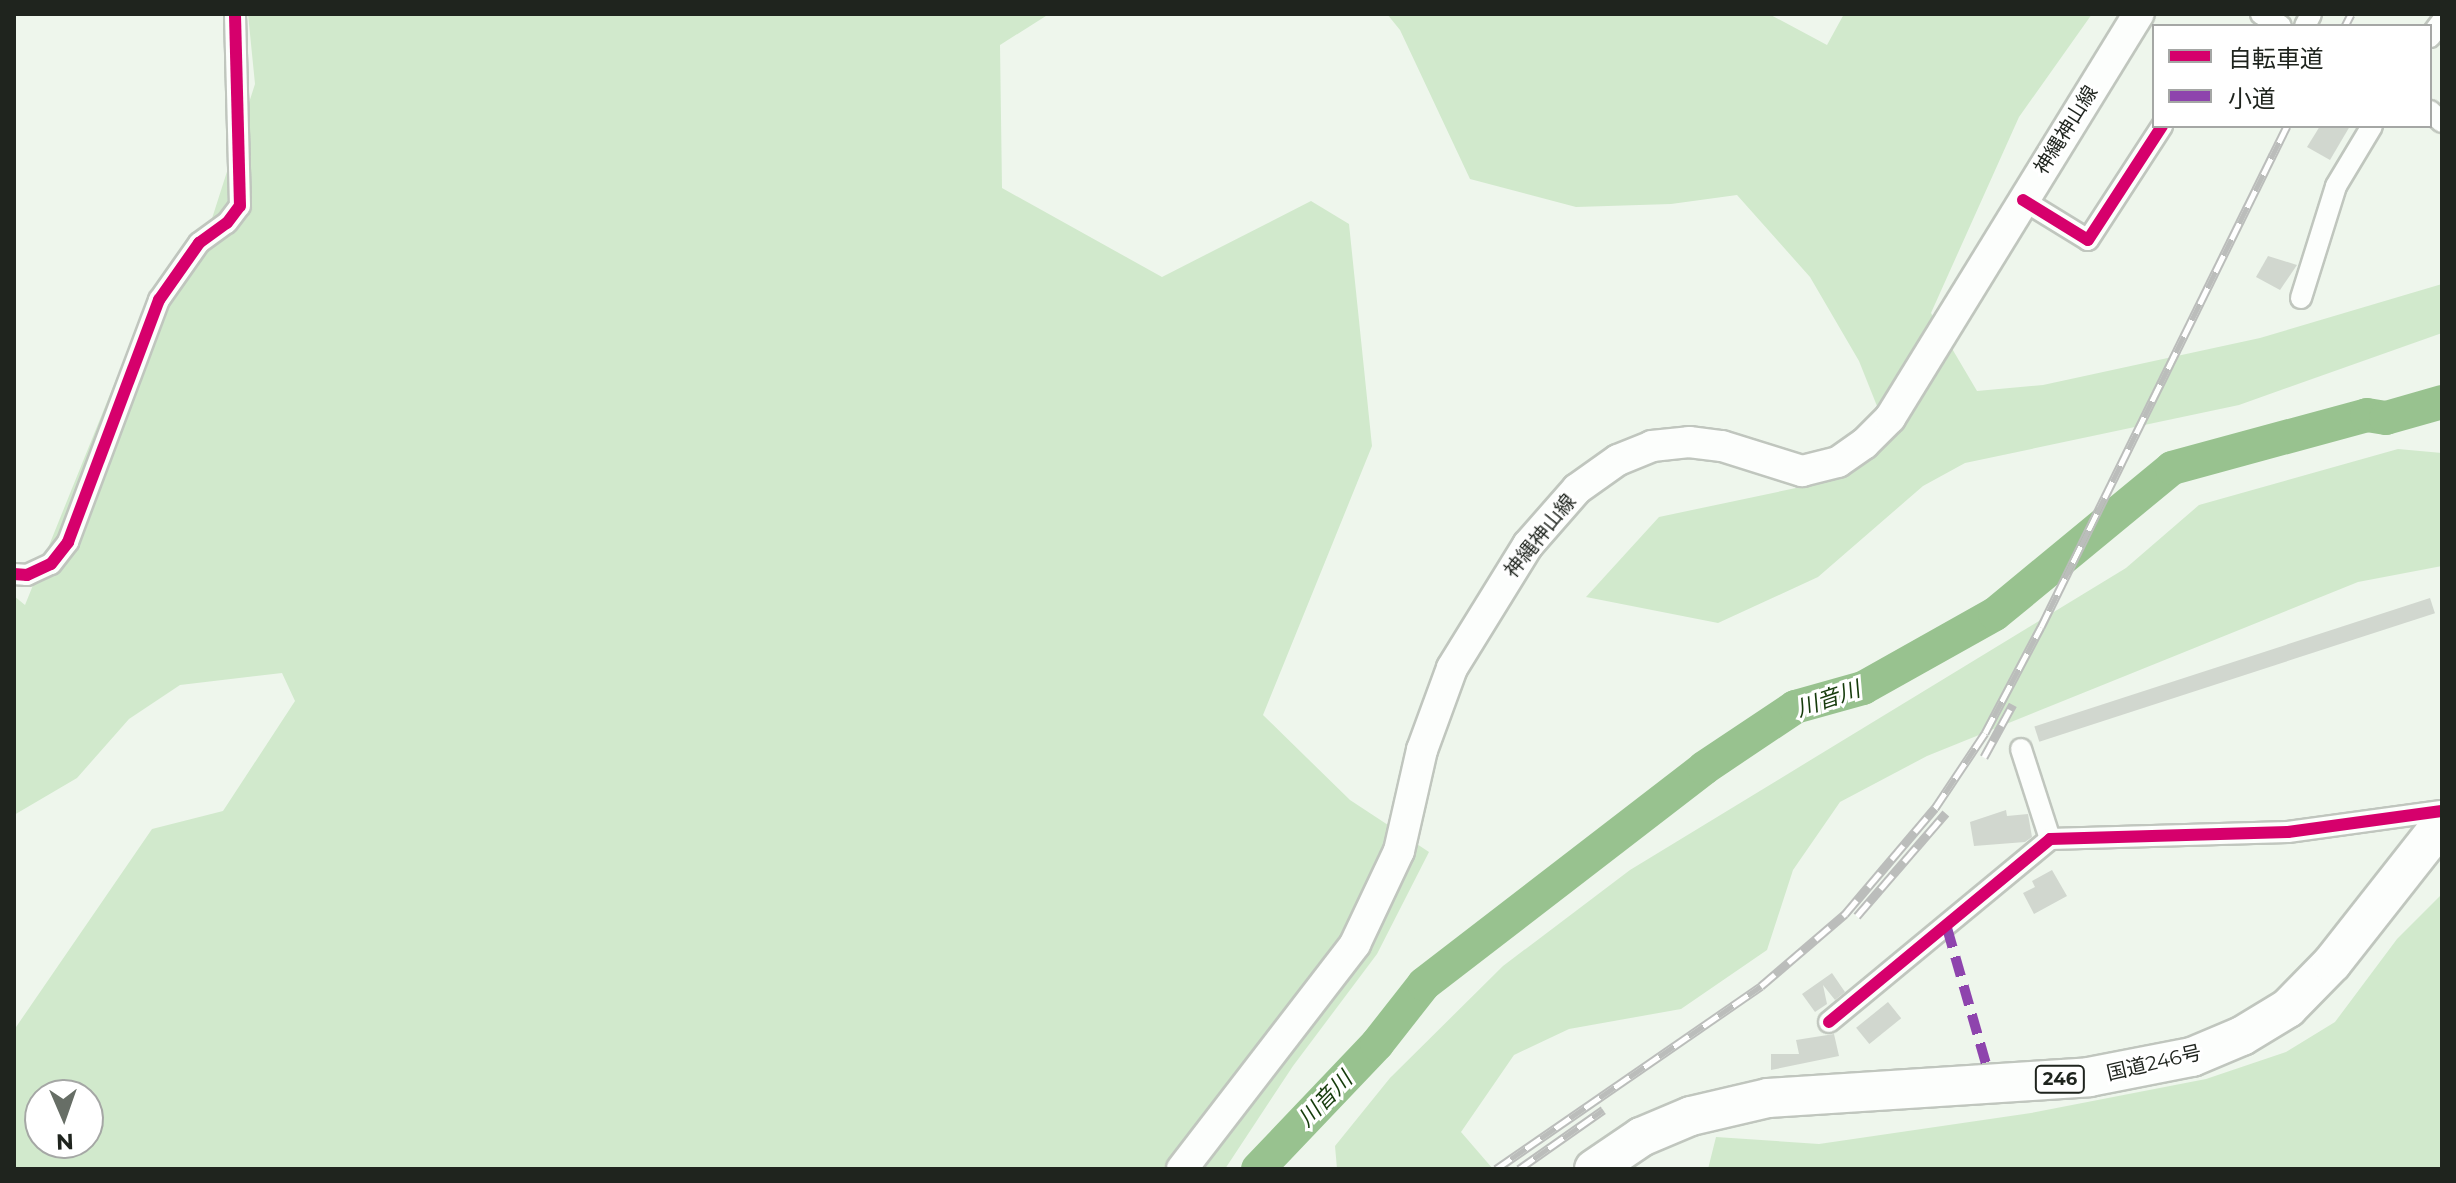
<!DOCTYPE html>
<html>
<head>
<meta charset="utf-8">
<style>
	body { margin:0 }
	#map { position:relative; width:2456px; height:1183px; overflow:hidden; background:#eef6ec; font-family:Montserrat,"Noto Sans JP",sans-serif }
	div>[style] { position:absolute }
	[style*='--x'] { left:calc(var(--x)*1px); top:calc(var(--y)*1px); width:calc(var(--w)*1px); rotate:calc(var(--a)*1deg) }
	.green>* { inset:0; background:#d1e9cc }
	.river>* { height:34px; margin:-17px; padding:0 17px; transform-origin:17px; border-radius:17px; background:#98c28f }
	.building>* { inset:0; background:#d1d7cf; transform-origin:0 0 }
	.roads { filter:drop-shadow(2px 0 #c0c6be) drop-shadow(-2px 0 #c0c6be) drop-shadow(0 2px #c0c6be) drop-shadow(0 -2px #c0c6be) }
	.street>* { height:20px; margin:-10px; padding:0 10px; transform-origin:10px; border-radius:10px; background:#fcfefc }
	.secondary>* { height:30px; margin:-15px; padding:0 15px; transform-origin:15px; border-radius:15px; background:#fcfefc }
	.highway>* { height:38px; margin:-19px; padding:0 19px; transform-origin:19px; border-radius:19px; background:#fcfefc }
	.rail>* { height:9px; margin-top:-4.5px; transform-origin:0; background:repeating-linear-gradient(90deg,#fff 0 18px,#bbbdbb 0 36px); box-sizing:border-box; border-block:2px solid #bbbdbb }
	.quiet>* { height:10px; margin-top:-5px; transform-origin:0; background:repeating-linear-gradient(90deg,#8e44ad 0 20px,transparent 0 30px) }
	.cycleway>* { height:12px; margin:-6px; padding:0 6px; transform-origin:6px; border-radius:6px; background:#d6006c }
	span { translate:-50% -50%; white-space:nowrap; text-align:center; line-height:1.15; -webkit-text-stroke:6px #fff; paint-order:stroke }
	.shield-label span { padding:2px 6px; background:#fff; border:2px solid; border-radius:6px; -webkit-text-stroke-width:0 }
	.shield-label { font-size:18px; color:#1f241e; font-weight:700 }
	.street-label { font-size:20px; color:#1f241e }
	.water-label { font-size:22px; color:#153b0b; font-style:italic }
	.frame { position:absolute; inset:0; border:16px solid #1f241e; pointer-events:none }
	.legend { position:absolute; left:2152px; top:24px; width:280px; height:104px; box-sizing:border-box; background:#fff; border:2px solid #a5a7a5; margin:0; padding:10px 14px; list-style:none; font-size:24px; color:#1f241e }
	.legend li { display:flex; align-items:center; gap:16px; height:40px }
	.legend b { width:40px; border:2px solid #a5a7a5 }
	.north { position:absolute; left:24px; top:1079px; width:80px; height:80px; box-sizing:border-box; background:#fff; border:2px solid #a5a7a5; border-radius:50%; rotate:178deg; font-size:22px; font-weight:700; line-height:32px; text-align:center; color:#1f241e }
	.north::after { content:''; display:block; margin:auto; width:28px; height:36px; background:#676e66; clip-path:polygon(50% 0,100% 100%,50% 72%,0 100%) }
</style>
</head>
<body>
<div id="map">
	<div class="green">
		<div style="clip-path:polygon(evenodd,248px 14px,1049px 14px,1000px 45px,1002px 188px,1162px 277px,1311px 201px,1349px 224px,1372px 446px,1263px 715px,1350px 800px,1429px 852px,1377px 954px,1293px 1066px,1225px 1169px,14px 1169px,14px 1030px,152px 829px,223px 811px,295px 701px,282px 673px,180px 685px,129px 719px,77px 778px,14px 815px,14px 596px,25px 605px,117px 377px,200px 256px,255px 84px,248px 14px,40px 1095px,88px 1095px,88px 1143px,40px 1143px,40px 1095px)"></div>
		<div style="clip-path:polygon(1387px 14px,1769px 14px,1827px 45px,1844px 14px,2092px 14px,2019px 117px,1931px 313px,1977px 391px,2043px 385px,2260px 338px,2442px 284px,2442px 333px,2239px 405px,1965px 463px,1923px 486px,1818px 577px,1718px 623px,1586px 597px,1659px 517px,1815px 484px,1891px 441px,1859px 361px,1810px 277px,1737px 195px,1671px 204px,1576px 207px,1470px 179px,1400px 30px)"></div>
		<div style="clip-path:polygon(2398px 449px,2442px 453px,2442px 566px,2358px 582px,1927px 756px,1840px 802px,1793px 870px,1767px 950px,1681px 1009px,1569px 1029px,1514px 1055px,1461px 1132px,1493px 1169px,1337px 1169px,1335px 1146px,1390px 1078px,1503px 966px,1630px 870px,2126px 568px,2199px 505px)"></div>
		<div style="clip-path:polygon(2442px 894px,2442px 1169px,1708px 1169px,1716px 1137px,1819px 1144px,2031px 1113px,2206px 1079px,2286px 1052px,2335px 1022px,2397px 939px)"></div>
	</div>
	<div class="river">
		<div style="--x:1258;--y:1169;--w:173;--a:-46.4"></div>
		<div style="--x:1377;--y:1044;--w:76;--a:-51.9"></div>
		<div style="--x:1424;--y:984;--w:354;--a:-37.6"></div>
		<div style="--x:1704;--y:768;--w:110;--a:-33.8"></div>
		<div style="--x:1795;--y:707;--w:71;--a:-15.6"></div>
		<div style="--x:1863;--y:688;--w:151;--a:-29.3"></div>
		<div style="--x:1995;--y:614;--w:229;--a:-39.5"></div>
		<div style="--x:2172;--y:468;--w:202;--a:-15.2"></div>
		<div style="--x:2367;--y:415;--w:19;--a:9"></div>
		<div style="--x:2386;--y:418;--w:58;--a:-15.9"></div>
	</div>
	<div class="building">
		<div style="clip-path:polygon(2320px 126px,2350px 126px,2330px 160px,2307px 147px)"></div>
		<div style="clip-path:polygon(2268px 256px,2297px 265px,2280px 290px,2256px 277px)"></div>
		<div style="left:2430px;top:598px;width:16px;height:416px;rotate:72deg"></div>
		<div style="clip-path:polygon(2006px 810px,2007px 816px,2028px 814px,2032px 837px,2025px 842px,1974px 846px,1970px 822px)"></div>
		<div style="clip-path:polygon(2052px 870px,2067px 896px,2034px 914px,2023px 893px,2035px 887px,2032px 881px)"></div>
		<div style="clip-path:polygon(1832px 973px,1845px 992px,1835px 1000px,1823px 985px,1827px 1004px,1815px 1012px,1802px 994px)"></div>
		<div style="left:1888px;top:1002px;width:21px;height:41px;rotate:51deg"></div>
		<div style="clip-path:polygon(1834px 1034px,1839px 1056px,1771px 1070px,1771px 1054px,1799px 1054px,1796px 1040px)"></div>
	</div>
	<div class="roads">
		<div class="street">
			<div style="--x:2261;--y:14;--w:23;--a:31"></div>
			<div style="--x:2305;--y:26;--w:13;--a:-63"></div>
			<div style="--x:2430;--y:37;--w:20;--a:-53"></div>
			<div style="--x:2430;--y:111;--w:16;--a:43"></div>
			<div style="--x:2023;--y:200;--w:76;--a:31.6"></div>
			<div style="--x:2088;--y:240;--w:136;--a:-57"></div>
			<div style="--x:2301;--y:298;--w:117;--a:-72.6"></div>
			<div style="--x:2336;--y:186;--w:70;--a:-59"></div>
			<div style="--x:14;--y:574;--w:13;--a:4"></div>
			<div style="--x:27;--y:575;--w:26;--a:-25"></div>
			<div style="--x:51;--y:564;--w:28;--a:-52"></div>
			<div style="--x:68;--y:542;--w:259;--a:-69.4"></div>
			<div style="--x:159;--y:300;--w:70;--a:-54.9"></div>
			<div style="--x:199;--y:243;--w:34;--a:-36"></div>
			<div style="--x:227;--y:223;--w:21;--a:-53"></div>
			<div style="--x:240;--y:206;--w:192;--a:-91.5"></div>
			<div style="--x:2021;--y:749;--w:95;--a:72.1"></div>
			<div style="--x:1829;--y:1022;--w:287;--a:-39.6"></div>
			<div style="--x:2050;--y:839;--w:238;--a:-1.7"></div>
			<div style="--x:2288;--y:832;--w:155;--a:-7.8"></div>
		</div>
		<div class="secondary">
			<div style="--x:1182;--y:1169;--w:284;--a:-52.4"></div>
			<div style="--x:1355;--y:944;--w:103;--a:-64.7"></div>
			<div style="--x:1399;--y:851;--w:104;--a:-77.2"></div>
			<div style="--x:1422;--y:750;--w:87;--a:-69.9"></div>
			<div style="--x:1452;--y:668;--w:145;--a:-58.3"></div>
			<div style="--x:1528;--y:545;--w:74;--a:-48.8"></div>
			<div style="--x:1577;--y:489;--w:50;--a:-35.3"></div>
			<div style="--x:1618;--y:460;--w:37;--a:-22"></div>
			<div style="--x:1652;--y:446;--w:37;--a:-6"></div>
			<div style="--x:1689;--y:442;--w:33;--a:7"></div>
			<div style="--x:1722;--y:446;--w:84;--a:17.4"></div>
			<div style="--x:1802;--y:471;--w:37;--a:-14"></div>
			<div style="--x:1838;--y:462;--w:32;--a:-35"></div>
			<div style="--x:1864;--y:444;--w:37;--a:-45"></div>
			<div style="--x:1890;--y:418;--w:475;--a:-58.4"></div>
		</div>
		<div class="highway">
			<div style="--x:1594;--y:1169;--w:57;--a:-34.2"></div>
			<div style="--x:1641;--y:1137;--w:54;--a:-22.8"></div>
			<div style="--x:1691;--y:1116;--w:79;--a:-13.2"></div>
			<div style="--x:1768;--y:1098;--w:322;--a:-3.7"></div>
			<div style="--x:2089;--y:1077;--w:105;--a:-11"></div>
			<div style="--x:2192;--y:1057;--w:54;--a:-22.8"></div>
			<div style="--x:2242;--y:1036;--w:54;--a:-31.3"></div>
			<div style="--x:2288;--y:1008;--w:63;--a:-45.6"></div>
			<div style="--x:2332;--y:963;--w:178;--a:-51.8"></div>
		</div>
	</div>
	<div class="rail">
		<div style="--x:2345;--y:26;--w:13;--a:-63"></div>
		<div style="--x:1984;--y:757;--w:60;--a:-61.3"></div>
		<div style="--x:1857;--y:916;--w:136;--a:-49.2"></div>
		<div style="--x:1496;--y:1169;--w:322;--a:-34.6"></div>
		<div style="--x:1761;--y:986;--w:111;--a:-40.6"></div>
		<div style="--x:1845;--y:914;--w:139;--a:-49.7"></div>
		<div style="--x:1935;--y:808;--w:90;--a:-56.3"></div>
		<div style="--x:1985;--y:733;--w:120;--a:-62.2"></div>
		<div style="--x:2041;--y:627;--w:558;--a:-63.85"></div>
		<div style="--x:1519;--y:1169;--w:103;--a:-35.1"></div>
	</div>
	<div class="quiet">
		<div style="--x:1947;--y:928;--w:149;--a:74"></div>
	</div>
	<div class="cycleway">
		<div style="--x:2023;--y:200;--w:76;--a:31.6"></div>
		<div style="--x:2088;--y:240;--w:136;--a:-57"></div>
		<div style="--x:14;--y:574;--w:13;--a:4"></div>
		<div style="--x:27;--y:575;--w:26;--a:-25"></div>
		<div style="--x:51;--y:564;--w:28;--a:-52"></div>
		<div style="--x:68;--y:542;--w:259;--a:-69.4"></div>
		<div style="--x:159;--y:300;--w:70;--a:-54.9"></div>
		<div style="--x:199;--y:243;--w:34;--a:-36"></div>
		<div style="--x:227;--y:223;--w:21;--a:-53"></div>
		<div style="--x:240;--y:206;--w:192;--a:-91.5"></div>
		<div style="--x:1829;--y:1022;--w:287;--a:-39.6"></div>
		<div style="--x:2050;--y:839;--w:238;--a:-1.7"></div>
		<div style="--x:2288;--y:832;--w:155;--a:-7.8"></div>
	</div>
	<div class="shield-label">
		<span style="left:2060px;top:1079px">246</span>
	</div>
	<div class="street-label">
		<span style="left:2066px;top:130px;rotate:-58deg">神縄神山線</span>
		<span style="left:1540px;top:536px;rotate:-51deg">神縄神山線</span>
		<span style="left:2154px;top:1063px;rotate:-13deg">国道246号</span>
	</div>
	<div class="water-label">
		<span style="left:1828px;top:699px;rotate:-19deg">川音川</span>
		<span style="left:1325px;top:1099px;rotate:-46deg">川音川</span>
	</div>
	<div class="frame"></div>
	<ul class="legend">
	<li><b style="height:10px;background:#d6006c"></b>自転車道</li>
	<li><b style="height:10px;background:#8e44ad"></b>小道</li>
	</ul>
	<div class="north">N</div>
</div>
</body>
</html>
